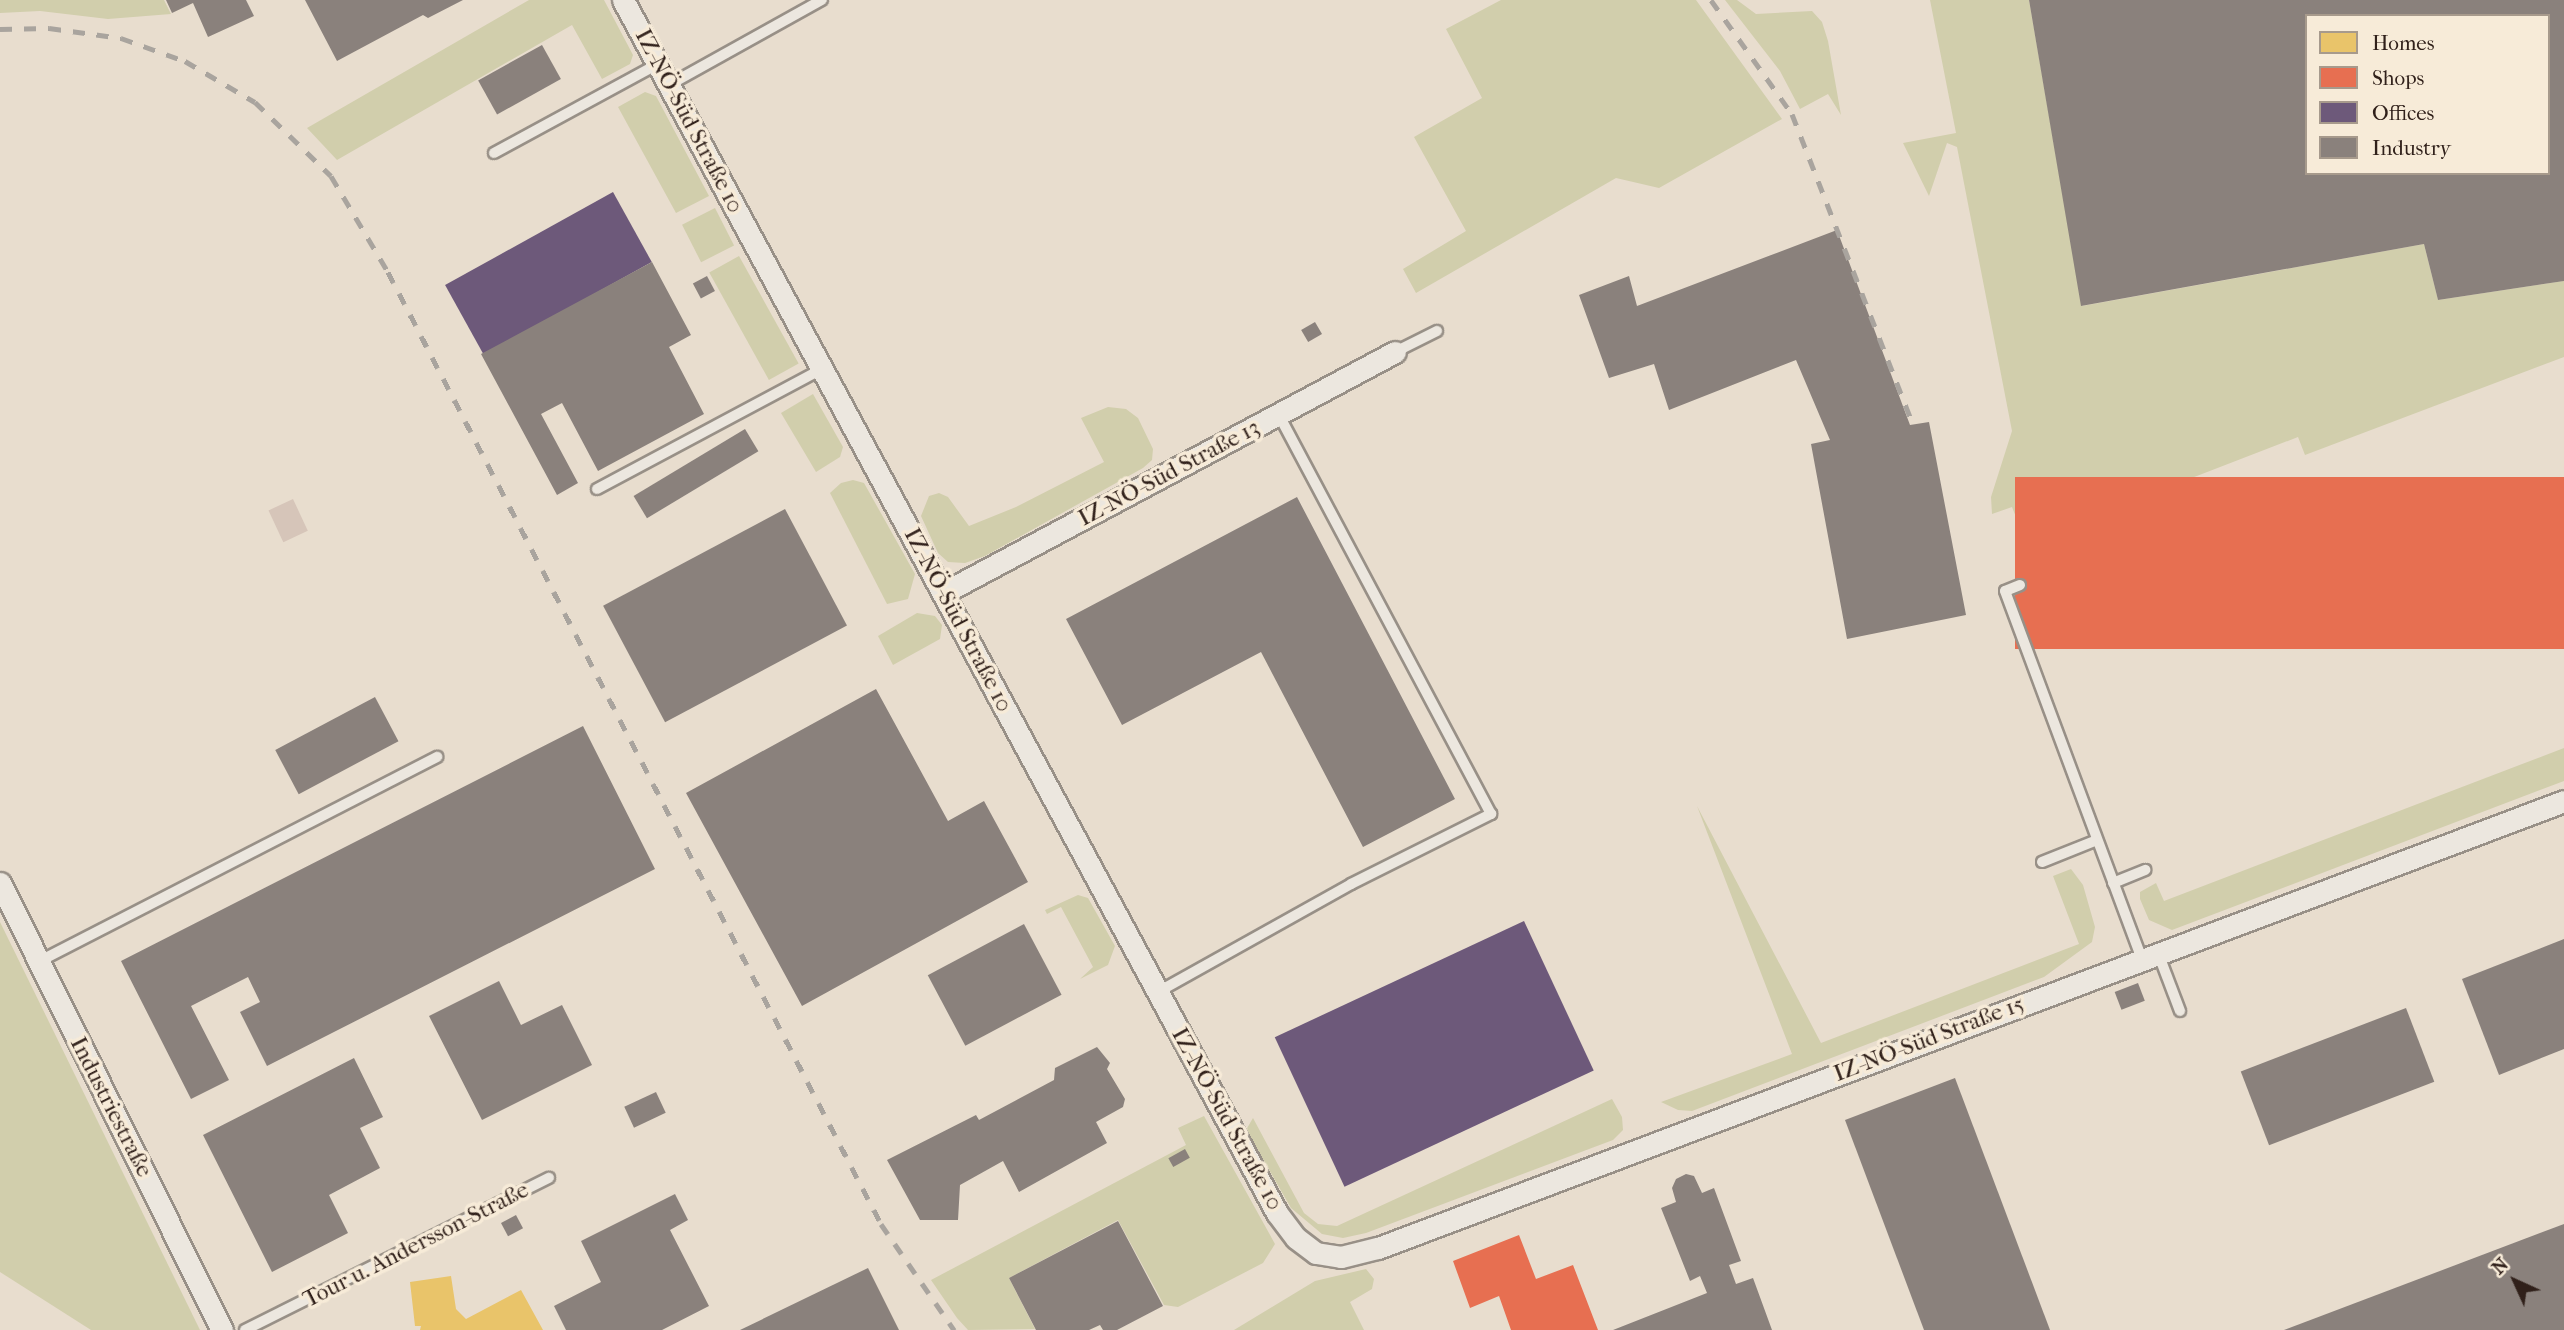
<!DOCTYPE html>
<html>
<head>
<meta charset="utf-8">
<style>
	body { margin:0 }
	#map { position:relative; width:2564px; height:1330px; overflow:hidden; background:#e8ddce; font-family:"IM FELL French Canon",serif }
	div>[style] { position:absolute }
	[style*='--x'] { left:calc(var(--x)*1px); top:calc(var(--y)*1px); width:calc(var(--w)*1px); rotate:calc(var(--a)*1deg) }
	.green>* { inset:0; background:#d1ceac; transform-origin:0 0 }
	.homes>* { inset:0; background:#e9c46a }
	.shops>* { inset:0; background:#e76f51; transform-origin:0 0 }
	.offices>* { inset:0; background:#6d597a; transform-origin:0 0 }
	.industry>* { inset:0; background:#8a817c; transform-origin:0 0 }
	.building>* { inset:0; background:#d6c5b9; transform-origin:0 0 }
	.roads { filter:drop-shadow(2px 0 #989087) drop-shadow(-2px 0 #989087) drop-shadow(0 2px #989087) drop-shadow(0 -2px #989087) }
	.lane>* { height:10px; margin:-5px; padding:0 5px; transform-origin:5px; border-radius:5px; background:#ece7df }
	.street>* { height:21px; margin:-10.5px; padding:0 10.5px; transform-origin:10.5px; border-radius:10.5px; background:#ece7df }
	.rail>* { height:5px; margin-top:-2.5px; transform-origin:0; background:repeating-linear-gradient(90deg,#a9a49e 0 12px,transparent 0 24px) }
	span { translate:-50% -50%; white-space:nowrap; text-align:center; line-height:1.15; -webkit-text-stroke:7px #f7ebd8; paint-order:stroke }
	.street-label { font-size:23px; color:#30201a }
	.legend { position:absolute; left:2305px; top:14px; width:245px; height:161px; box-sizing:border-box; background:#f7ebd8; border:2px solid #a79a8c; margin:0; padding:9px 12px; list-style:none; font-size:21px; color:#30201a }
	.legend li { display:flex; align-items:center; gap:14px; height:35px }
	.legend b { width:35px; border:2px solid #a79a8c }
	.north { position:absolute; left:2480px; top:1246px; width:70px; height:70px; -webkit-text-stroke:5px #f7ebd8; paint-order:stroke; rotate:315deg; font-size:19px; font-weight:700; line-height:28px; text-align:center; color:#30201a }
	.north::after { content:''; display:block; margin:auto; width:24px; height:32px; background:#30201a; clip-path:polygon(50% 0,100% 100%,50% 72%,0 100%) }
</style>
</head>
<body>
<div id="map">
	<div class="green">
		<div style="clip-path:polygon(0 0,164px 0,171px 14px,108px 19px,40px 11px,0 13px)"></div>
		<div style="clip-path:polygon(529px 0,604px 0,633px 55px,630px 64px,602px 79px,572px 25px,337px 160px,307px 128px)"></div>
		<div style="clip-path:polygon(1501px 0,1696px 0,1782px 119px,1659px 188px,1616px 178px,1416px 293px,1403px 269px,1466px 231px,1414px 137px,1482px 98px,1446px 29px)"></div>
		<div style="clip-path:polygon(1725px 0,1737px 0,1756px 14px,1812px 11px,1822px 22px,1828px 41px,1841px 115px,1828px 94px,1800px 109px,1780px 71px)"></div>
		<div style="clip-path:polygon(1930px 0,2029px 0,2082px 306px,2424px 244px,2438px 300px,2564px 281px,2564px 357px,2305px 455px,2298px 437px,2026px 542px,2012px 507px,1992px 514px,1991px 497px,2012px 431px,1957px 147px,1947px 143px,1929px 196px,1903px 143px,1956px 133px)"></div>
		<div style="clip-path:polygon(645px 92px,656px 96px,709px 196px,676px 213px,618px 107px)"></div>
		<div style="left:715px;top:208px;width:42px;height:37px;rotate:63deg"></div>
		<div style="left:739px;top:256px;width:123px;height:34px;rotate:61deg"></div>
		<div style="clip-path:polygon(813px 394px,843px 447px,840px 457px,816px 472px,781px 413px)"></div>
		<div style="clip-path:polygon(1108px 407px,1126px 409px,1138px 418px,1153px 449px,1152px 460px,1143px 468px,985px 556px,965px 563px,948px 562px,938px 553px,921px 516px,929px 496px,939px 493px,948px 497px,969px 526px,1016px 507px,1104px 462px,1081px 418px)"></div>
		<div style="clip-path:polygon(853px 480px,864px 483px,915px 574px,908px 599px,887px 604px,830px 493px,841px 483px)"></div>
		<div style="clip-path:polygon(917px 613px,935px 616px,942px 625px,940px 639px,893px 665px,878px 636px)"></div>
		<div style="clip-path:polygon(2564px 748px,2564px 781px,2172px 930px,2149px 920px,2140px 899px,2140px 892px,2156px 883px,2164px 901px)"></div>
		<div style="clip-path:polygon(1697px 806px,1821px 1043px,2079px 944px,2053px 876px,2071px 869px,2083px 885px,2095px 927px,2092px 942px,2044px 977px,1692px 1111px,1678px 1110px,1661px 1102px,1792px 1054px)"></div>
		<div style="clip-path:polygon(1078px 895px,1088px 898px,1115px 946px,1108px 965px,1080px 979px,1093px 967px,1061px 907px,1047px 914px,1045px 910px)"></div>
		<div style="clip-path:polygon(0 922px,200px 1330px,91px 1330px,0 1272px)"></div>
		<div style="clip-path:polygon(1612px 1099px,1622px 1117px,1623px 1130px,1613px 1140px,1366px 1233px,1343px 1238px,1322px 1234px,1291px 1208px,1246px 1130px,1253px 1118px,1304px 1213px,1318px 1224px,1337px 1226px)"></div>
		<div style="clip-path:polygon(1204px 1116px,1275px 1244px,1263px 1263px,1178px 1307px,1164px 1305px,1118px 1220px,1009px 1278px,1035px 1329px,968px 1330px,957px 1318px,931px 1280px,1186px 1145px,1178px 1128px)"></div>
		<div style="clip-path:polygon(1366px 1269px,1374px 1279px,1372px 1289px,1350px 1302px,1364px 1330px,1234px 1330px,1315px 1281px)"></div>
	</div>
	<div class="homes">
		<div style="clip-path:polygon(451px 1276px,456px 1309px,466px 1319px,521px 1290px,543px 1330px,420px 1330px,421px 1326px,415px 1326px,410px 1282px)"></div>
	</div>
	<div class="shops">
		<div style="left:2564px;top:477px;width:172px;height:549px;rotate:90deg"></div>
		<div style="clip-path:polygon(1519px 1235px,1536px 1279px,1573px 1265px,1598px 1330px,1511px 1330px,1499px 1296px,1470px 1308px,1453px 1261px)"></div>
	</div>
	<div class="offices">
		<div style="left:613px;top:192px;width:80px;height:192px;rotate:61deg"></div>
		<div style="left:1524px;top:921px;width:165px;height:275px;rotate:65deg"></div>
	</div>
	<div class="industry">
		<div style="clip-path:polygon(166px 0,246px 0,254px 16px,208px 37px,193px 3px,172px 13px)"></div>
		<div style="clip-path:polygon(305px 0,463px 0,428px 18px,423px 15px,337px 61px)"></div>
		<div style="clip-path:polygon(evenodd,2029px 0,2564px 0,2564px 281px,2438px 300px,2424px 244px,2081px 306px,2029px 0,2307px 16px,2548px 16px,2548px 173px,2307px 173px,2307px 16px)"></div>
		<div style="left:542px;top:45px;width:39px;height:73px;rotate:61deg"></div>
		<div style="clip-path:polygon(1837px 230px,1910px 425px,1929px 422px,1966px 615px,1847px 639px,1811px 444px,1830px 440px,1796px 360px,1669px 410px,1654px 364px,1609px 378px,1579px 295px,1629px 276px,1637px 306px)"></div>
		<div style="clip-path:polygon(652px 262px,691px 335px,669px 347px,704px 414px,598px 471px,562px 403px,541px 414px,578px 483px,557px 495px,481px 354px)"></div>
		<div style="left:707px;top:276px;width:17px;height:16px;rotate:62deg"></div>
		<div style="left:1315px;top:322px;width:14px;height:16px;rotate:60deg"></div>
		<div style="left:745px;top:429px;width:26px;height:130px;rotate:59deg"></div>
		<div style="clip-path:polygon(1297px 497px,1455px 799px,1363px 847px,1261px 652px,1122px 725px,1066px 619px)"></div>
		<div style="left:785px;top:509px;width:132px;height:206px;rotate:62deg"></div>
		<div style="clip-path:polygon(876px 689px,948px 821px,984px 801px,1028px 882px,802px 1006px,686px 793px)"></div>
		<div style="left:375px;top:697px;width:50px;height:113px;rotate:62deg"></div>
		<div style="clip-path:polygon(583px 726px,655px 869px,267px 1066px,240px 1012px,260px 1002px,248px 977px,191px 1006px,229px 1080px,191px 1099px,121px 961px)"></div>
		<div style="left:1024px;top:924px;width:80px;height:109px;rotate:62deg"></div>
		<div style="clip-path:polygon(2564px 939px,2564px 1049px,2499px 1075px,2462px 979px)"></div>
		<div style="clip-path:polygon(499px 981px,521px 1025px,562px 1005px,592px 1065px,482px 1120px,429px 1016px)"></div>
		<div style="left:2138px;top:983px;width:19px;height:25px;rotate:69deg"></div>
		<div style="left:2406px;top:1008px;width:79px;height:177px;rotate:69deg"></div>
		<div style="clip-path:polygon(1097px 1047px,1110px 1063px,1107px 1069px,1125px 1099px,1123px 1107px,1096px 1122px,1107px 1143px,1019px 1192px,1003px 1161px,960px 1185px,958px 1220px,920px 1220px,887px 1160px,976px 1115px,979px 1120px,1054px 1080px,1055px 1068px)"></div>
		<div style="clip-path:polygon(354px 1058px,383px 1117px,360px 1128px,380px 1168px,329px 1195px,348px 1233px,272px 1272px,203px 1135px)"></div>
		<div style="clip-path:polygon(1955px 1078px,2050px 1330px,1924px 1330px,1845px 1120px)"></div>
		<div style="left:656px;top:1092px;width:23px;height:35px;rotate:65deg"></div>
		<div style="left:1185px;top:1149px;width:10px;height:19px;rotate:61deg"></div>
		<div style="clip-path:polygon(1686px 1174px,1694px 1176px,1702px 1193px,1714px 1188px,1741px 1261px,1729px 1265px,1736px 1284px,1753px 1278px,1772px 1330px,1613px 1330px,1707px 1293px,1700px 1276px,1690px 1281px,1661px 1208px,1676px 1202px,1672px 1188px,1676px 1179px)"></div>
		<div style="clip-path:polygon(675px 1194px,688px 1220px,670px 1230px,709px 1306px,662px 1330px,566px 1330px,554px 1306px,601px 1282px,581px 1241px)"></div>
		<div style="left:516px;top:1215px;width:15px;height:17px;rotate:62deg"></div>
		<div style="clip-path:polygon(1118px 1221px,1163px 1306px,1117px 1330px,1103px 1330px,1100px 1325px,1089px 1330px,1036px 1330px,1009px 1278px)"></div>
		<div style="clip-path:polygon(2564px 1224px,2564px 1330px,2284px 1330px)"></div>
		<div style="clip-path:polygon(868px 1268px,899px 1330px,740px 1330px)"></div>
	</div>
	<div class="building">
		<div style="left:293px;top:499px;width:35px;height:27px;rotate:65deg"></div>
	</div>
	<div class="roads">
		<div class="lane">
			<div style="--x:669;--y:85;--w:175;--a:-29.1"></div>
			<div style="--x:494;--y:153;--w:187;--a:-28.5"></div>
			<div style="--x:1395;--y:352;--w:47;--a:-26.6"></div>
			<div style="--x:597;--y:489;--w:255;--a:-28.1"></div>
			<div style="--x:2020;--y:585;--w:16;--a:158"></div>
			<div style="--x:2005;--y:591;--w:393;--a:69.6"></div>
			<div style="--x:2042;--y:862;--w:59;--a:-21.8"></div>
			<div style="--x:2113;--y:883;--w:35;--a:-22"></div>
			<div style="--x:2158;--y:953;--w:62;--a:69.2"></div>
			<div style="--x:38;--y:962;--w:449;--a:-27.2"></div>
			<div style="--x:1158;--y:992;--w:221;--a:-29.2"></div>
			<div style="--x:1351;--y:884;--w:157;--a:-26.6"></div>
			<div style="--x:1491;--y:814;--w:452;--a:-118"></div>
			<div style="--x:245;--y:1330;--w:340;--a:-26.6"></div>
		</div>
		<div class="street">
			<div style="--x:623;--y:0;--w:1378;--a:61.67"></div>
			<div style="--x:1277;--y:1213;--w:31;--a:53"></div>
			<div style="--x:1296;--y:1238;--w:25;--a:37"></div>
			<div style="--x:1316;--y:1253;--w:25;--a:9"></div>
			<div style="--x:1341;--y:1257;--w:38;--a:-14"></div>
			<div style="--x:1378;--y:1248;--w:1267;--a:-20.65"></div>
			<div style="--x:943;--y:593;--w:512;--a:-28.07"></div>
			<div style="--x:0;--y:883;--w:499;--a:63.6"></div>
		</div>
	</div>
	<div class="rail">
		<div style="--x:1711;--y:0;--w:140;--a:54.6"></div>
		<div style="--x:1792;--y:114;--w:328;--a:68.7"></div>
		<div style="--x:0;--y:29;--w:49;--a:-1.2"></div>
		<div style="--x:49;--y:28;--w:73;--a:7.9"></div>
		<div style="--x:121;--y:38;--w:68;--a:19.8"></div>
		<div style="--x:185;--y:61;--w:81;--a:30.4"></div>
		<div style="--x:255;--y:102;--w:106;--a:44.2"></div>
		<div style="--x:331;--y:176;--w:112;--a:59.3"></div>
		<div style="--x:388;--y:272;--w:1072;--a:62.62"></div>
		<div style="--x:881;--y:1224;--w:129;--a:55.4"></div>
	</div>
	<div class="street-label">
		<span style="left:689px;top:121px;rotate:62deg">IZ-NÖ-Süd Straße 10</span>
		<span style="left:1169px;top:473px;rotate:-28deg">IZ-NÖ-Süd Straße 13</span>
		<span style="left:958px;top:620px;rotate:62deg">IZ-NÖ-Süd Straße 10</span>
		<span style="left:1929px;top:1039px;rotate:-21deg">IZ-NÖ-Süd Straße 15</span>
		<span style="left:111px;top:1107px;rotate:63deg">Industriestraße</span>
		<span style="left:1227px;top:1119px;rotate:61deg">IZ-NÖ-Süd Straße 10</span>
		<span style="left:416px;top:1245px;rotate:-27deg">Tour u. Andersson-Straße</span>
	</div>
	<ul class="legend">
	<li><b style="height:19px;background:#e9c46a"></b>Homes</li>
	<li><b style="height:19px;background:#e76f51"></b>Shops</li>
	<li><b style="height:19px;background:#6d597a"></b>Offices</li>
	<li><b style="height:19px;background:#8a817c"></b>Industry</li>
	</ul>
	<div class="north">N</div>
</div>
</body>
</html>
